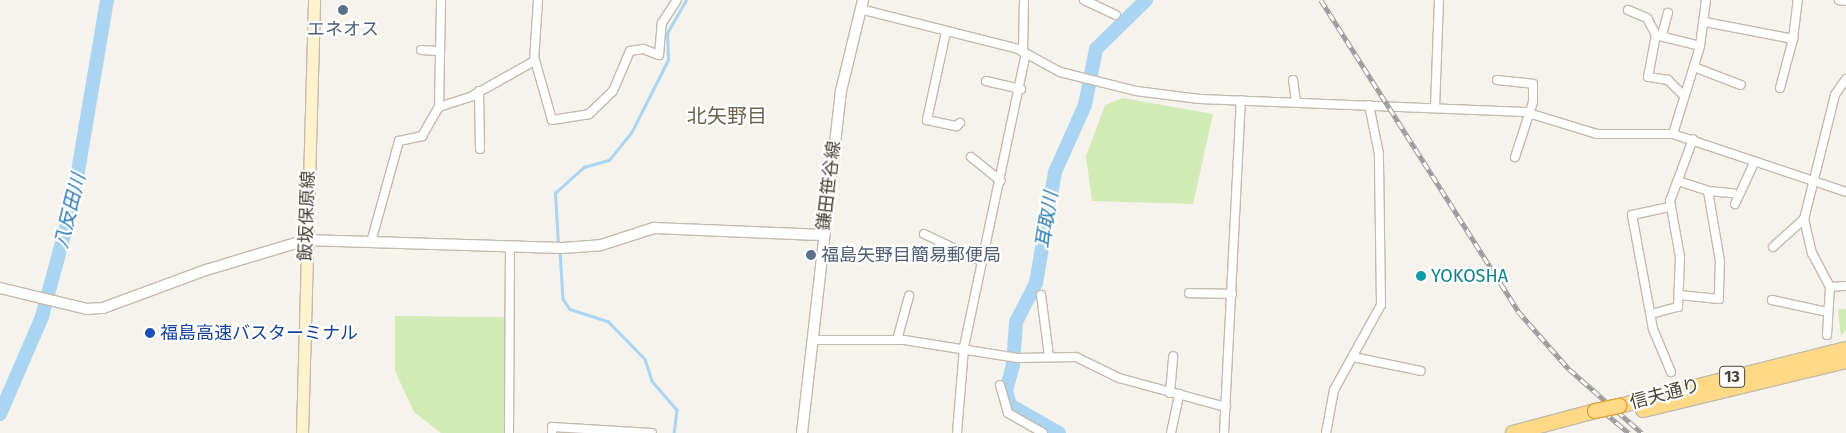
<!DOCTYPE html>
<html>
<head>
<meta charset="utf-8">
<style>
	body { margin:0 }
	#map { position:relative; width:1846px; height:433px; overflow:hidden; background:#f6f3ec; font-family:"Fira Sans","Noto Sans JP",sans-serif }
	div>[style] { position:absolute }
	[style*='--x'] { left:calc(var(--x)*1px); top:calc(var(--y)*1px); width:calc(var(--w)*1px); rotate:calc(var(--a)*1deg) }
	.green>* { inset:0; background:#d2eab5 }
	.stream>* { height:2.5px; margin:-1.25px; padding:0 1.25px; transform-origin:1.25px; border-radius:1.25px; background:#a9d4f2 }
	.river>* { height:14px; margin:-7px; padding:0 7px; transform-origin:7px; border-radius:7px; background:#a9d4f2 }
	.roads { filter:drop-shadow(1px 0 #c2bbae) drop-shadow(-1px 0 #c2bbae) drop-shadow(0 1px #c2bbae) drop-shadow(0 -1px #c2bbae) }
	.minor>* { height:8px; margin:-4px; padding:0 4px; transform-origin:4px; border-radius:4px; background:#fff }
	.tertiary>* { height:10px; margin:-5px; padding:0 5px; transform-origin:5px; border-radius:5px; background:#fff }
	.secondary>* { height:11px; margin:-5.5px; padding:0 5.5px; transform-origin:5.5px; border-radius:5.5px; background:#fff3cd }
	.trunk>* { height:14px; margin:-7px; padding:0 7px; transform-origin:7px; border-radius:7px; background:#ffd985 }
	.rail>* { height:4.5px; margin-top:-2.25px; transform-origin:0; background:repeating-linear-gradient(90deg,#fff 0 8px,#9a9a9a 0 16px); box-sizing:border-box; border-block:1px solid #9a9a9a }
	.bridges { filter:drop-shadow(1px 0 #e0a43c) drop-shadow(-1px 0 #e0a43c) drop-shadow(0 1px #e0a43c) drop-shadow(0 -1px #e0a43c) }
	.trunk-bridge>* { height:14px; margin:-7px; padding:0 7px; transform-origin:7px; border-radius:7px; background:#ffd985 }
	.dots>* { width:14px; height:14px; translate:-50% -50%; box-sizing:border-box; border:2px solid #fff; border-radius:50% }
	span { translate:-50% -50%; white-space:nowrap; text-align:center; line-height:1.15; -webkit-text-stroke:4.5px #fff; paint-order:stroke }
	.shield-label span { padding:1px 4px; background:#fff; border:1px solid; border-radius:4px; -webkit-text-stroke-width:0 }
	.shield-label { font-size:16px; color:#4b4439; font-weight:700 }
	.service-label { font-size:18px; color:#4e5e75 }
	.left { translate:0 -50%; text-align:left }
	.street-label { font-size:18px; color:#4b4439 }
	.culture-label { font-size:18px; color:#0d838f }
	.transit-label { font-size:18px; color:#164399 }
	.water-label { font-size:19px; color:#2e7ab2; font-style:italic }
	.quarter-label { font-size:20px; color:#6e6250 }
</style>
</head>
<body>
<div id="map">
	<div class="green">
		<div style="clip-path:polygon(1123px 98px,1213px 114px,1193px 204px,1092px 201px,1086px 156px,1105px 105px)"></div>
		<div style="clip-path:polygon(1838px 309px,1846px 309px,1846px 330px,1841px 336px)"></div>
		<div style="clip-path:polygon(395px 316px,506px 317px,505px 433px,441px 433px,414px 412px,395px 371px)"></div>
	</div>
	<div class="stream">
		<div style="--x:558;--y:245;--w:52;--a:-93.3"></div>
		<div style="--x:555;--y:193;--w:39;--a:-42"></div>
		<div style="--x:584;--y:167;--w:26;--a:-16"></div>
		<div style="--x:609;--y:160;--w:35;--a:-51"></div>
		<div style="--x:631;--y:133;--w:82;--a:-63.1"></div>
		<div style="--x:668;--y:60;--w:27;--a:-92"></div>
		<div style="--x:667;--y:33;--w:38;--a:-60"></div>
		<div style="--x:560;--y:250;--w:49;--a:86.5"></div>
		<div style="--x:563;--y:299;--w:12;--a:55"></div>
		<div style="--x:570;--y:309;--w:40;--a:18"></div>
		<div style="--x:608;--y:321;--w:53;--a:45.8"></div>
		<div style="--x:645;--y:359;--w:23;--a:72"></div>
		<div style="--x:652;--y:381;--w:38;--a:49"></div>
		<div style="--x:677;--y:410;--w:23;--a:97"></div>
	</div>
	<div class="river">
		<div style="--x:0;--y:414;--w:106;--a:-66.6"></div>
		<div style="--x:42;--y:317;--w:120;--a:-75"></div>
		<div style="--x:73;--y:201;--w:204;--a:-80.4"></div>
		<div style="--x:1059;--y:433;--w:56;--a:-150.3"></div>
		<div style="--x:1010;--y:405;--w:15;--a:-106"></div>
		<div style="--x:1006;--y:391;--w:27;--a:-75"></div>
		<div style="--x:1013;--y:365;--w:43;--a:-86"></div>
		<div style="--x:1016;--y:322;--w:44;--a:-62.9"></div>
		<div style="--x:1036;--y:283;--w:113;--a:-80.3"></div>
		<div style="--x:1055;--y:172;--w:73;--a:-65.9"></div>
		<div style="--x:1085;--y:105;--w:57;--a:-78.9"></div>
		<div style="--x:1096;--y:49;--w:70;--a:-44.4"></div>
	</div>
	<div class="roads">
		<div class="minor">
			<div style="--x:1084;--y:0;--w:35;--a:25"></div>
			<div style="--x:1839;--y:0;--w:7;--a:8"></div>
			<div style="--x:860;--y:9;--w:163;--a:14.2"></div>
			<div style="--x:1018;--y:49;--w:48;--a:28.7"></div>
			<div style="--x:1060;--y:72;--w:78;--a:14"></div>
			<div style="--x:1136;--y:91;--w:64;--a:7.1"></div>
			<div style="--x:1200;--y:99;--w:325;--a:2.3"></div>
			<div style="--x:1525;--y:112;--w:75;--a:17"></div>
			<div style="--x:1597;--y:134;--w:76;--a:0"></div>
			<div style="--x:1673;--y:134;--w:182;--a:18.5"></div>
			<div style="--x:1628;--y:10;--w:21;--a:23"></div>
			<div style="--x:1647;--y:18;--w:19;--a:62"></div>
			<div style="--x:1705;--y:22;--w:90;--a:10.9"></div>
			<div style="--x:946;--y:32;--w:90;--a:102.2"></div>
			<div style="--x:927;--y:120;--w:30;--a:12"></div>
			<div style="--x:956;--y:126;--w:5;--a:-37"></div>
			<div style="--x:1662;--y:35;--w:23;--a:-75"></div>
			<div style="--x:421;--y:50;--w:18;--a:3"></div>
			<div style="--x:1023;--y:52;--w:52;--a:-88.9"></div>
			<div style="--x:535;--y:60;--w:62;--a:74.2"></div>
			<div style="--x:552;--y:120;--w:37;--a:-9"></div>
			<div style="--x:589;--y:114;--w:33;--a:-44"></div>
			<div style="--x:613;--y:91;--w:43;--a:-67"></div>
			<div style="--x:630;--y:51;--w:13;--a:-9"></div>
			<div style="--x:643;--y:49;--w:17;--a:21"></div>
			<div style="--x:659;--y:55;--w:32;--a:-85"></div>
			<div style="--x:662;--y:23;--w:27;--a:-57"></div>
			<div style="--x:1694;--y:67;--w:50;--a:21"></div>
			<div style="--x:1846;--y:79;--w:19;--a:125"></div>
			<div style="--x:1835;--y:95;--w:128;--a:104"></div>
			<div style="--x:1804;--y:219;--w:35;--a:77"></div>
			<div style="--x:1812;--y:253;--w:38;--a:62"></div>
			<div style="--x:1830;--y:287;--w:16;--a:-4"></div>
			<div style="--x:1293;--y:80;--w:21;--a:82"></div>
			<div style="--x:1497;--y:80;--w:36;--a:6"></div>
			<div style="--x:1533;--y:84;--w:18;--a:90"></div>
			<div style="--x:1533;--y:102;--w:58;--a:108.1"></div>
			<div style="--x:986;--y:81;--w:36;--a:13"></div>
			<div style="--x:1780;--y:88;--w:51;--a:-75.1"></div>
			<div style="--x:1793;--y:39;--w:39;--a:-83"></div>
			<div style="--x:479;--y:91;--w:58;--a:89"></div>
			<div style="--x:1684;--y:96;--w:23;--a:-135"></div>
			<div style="--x:1668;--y:80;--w:20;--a:-171"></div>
			<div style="--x:1648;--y:77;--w:43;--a:-79.2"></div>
			<div style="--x:1656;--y:35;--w:45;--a:14"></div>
			<div style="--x:439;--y:107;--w:107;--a:-88.9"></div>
			<div style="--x:1435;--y:108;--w:108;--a:-87.9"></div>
			<div style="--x:1673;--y:134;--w:92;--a:-72.9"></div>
			<div style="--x:1700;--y:46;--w:46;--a:-82.6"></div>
			<div style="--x:971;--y:157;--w:38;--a:39"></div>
			<div style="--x:1678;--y:181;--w:32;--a:18"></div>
			<div style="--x:1708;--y:191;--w:71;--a:80.3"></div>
			<div style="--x:1720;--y:261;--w:38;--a:92"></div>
			<div style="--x:1719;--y:299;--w:40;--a:-174.3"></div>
			<div style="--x:1708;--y:191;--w:25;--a:5"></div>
			<div style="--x:1735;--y:204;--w:47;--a:-65.1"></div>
			<div style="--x:924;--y:234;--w:65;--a:25.4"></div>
			<div style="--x:371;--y:242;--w:105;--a:-74.5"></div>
			<div style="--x:399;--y:141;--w:24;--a:-12"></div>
			<div style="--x:422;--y:136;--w:34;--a:-60"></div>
			<div style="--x:439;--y:107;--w:35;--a:-18"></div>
			<div style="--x:472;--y:96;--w:71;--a:-29.4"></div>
			<div style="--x:534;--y:61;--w:61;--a:-86.2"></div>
			<div style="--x:1773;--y:247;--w:42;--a:-42.1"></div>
			<div style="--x:1189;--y:293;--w:43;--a:1.3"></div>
			<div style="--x:1041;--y:295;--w:62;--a:82.5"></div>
			<div style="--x:1772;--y:300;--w:56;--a:12.3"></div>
			<div style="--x:1651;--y:314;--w:28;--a:-15"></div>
			<div style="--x:1678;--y:307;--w:50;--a:-87.7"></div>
			<div style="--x:1680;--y:257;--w:57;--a:-100.1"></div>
			<div style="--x:1670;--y:201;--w:66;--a:-69.6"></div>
			<div style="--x:1827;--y:335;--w:48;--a:-86.4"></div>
			<div style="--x:812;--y:340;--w:92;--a:0"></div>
			<div style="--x:904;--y:340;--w:115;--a:9"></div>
			<div style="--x:1018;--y:358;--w:58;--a:-1"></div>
			<div style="--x:1076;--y:357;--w:48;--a:26"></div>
			<div style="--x:1119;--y:378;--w:111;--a:15.2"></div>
			<div style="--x:897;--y:340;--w:46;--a:-74.7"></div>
			<div style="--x:1353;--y:357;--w:69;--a:11.6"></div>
			<div style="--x:1671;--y:372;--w:47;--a:-112.7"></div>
			<div style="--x:1653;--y:329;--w:116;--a:-100.4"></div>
			<div style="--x:1632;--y:215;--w:40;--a:-12"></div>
			<div style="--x:1000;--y:385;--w:29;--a:74"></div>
			<div style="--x:1008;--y:413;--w:40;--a:29.7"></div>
			<div style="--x:1170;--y:393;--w:37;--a:-85"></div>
			<div style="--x:509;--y:433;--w:186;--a:-89.7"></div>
			<div style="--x:552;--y:433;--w:6;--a:-90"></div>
			<div style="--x:552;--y:427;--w:100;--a:3.4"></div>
			<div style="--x:957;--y:433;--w:86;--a:-85.3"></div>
			<div style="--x:964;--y:347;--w:299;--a:-78.1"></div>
			<div style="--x:1171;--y:433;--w:40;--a:-78"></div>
			<div style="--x:1224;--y:433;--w:333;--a:-87.1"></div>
			<div style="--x:1326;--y:433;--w:44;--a:-79.5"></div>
			<div style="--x:1334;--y:390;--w:97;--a:-61.1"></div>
			<div style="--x:1381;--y:305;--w:151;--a:-90.8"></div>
			<div style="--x:1379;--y:154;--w:50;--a:-101.5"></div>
		</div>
		<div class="tertiary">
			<div style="--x:0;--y:288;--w:89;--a:13.6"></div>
			<div style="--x:87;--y:309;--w:16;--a:-4"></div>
			<div style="--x:103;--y:308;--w:110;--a:-20.3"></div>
			<div style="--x:206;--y:270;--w:104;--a:-16.7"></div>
			<div style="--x:306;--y:240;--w:256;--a:1.8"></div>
			<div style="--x:562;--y:248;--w:39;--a:-4"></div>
			<div style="--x:601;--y:245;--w:56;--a:-17.8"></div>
			<div style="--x:654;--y:228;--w:169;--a:2.4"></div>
			<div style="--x:802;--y:433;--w:344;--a:-83.5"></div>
			<div style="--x:841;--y:91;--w:94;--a:-76.4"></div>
		</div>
		<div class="secondary">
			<div style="--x:302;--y:433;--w:433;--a:-88.4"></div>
		</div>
		<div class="trunk">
			<div style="--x:1619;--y:406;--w:234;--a:-14.1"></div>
			<div style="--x:1643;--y:410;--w:209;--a:-13.6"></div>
			<div style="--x:1513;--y:433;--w:85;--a:-15"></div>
		</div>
	</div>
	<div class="rail">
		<div style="--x:1321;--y:0;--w:368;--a:57.6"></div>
		<div style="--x:1518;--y:311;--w:77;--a:48.7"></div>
		<div style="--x:1569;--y:369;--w:97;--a:41.2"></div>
		<div style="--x:1604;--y:412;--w:33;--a:40"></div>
	</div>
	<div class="bridges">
		<div class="trunk-bridge">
			<div style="--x:1595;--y:411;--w:25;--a:-12"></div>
		</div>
	</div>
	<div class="dots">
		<div style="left:343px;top:10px;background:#5c6f8a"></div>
		<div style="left:811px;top:255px;background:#5c6f8a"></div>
		<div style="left:1421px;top:276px;background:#0f9aa8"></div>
		<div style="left:150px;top:333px;background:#1a4fb4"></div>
	</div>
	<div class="shield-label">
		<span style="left:1732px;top:377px">13</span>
	</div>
	<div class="service-label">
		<span style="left:343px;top:29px">エネオス</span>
		<span class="left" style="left:821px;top:255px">福島矢野目簡易郵便局</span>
	</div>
	<div class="street-label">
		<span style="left:829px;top:186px;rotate:-83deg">鎌田笹谷線</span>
		<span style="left:307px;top:216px;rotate:-88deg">飯坂保原線</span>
		<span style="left:1665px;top:394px;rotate:-15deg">信夫通り</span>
	</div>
	<div class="culture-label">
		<span class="left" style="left:1431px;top:276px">YOKOSHA</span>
	</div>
	<div class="transit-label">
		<span class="left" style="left:160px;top:333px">福島高速バスターミナル</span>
	</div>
	<div class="water-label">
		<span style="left:70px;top:211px;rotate:-76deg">八反田川</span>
		<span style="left:1047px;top:220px;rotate:-81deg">耳取川</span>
	</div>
	<div class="quarter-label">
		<span style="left:727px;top:116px">北矢野目</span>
	</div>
</div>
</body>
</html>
